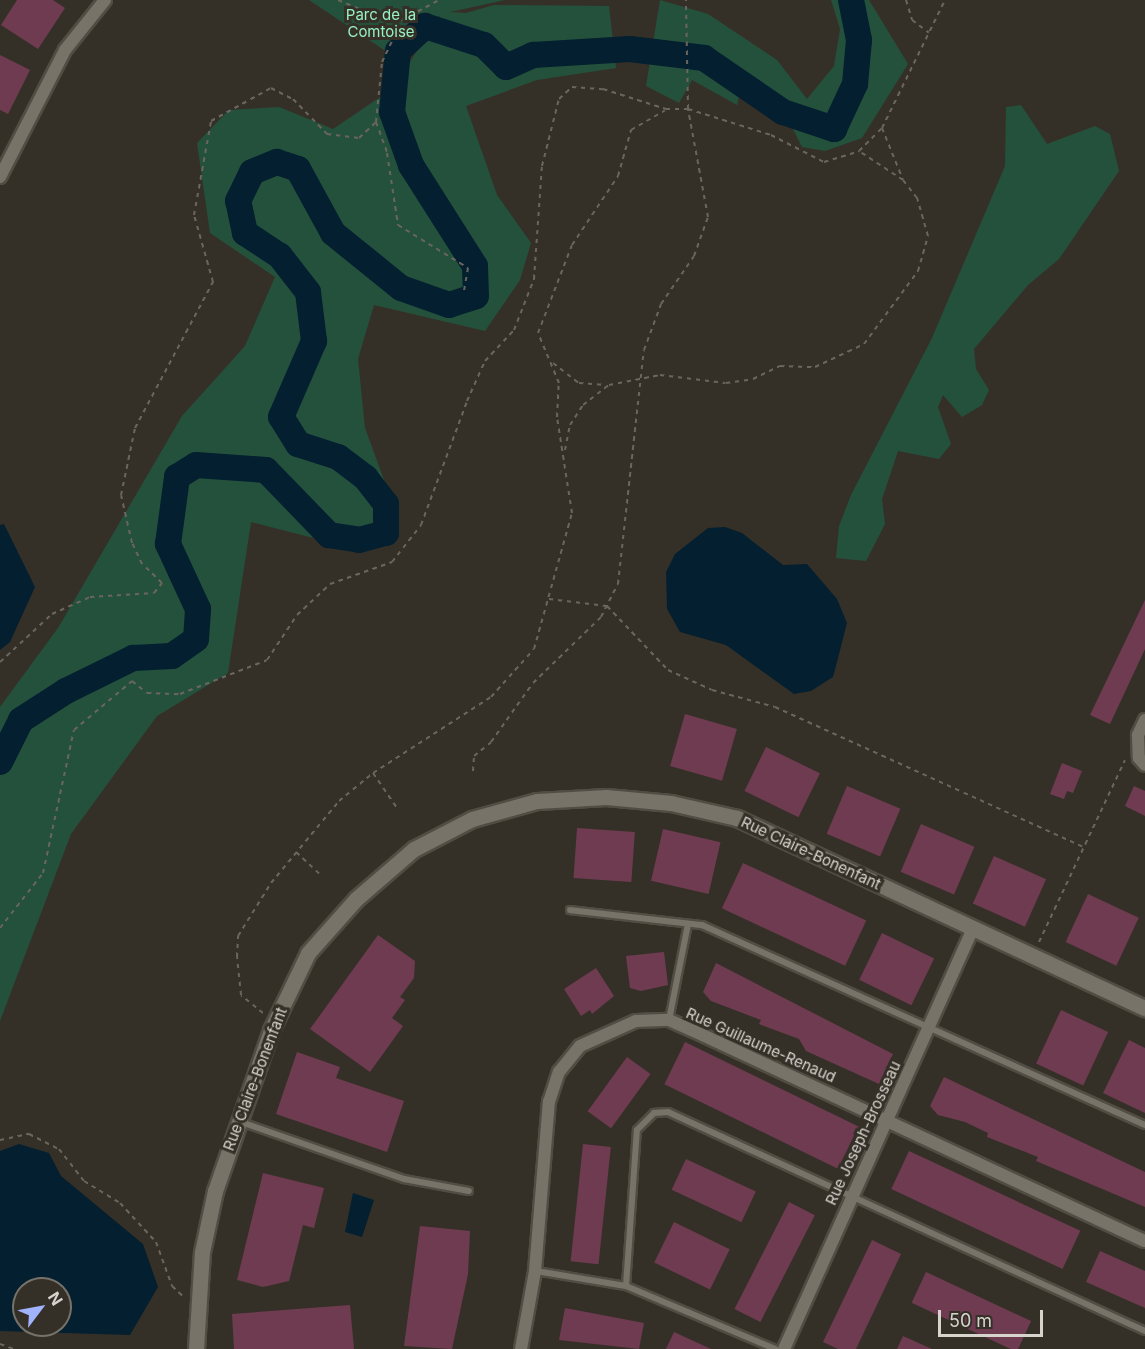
<!DOCTYPE html>
<html>
<head>
<meta charset="utf-8">
<style>
	body { margin:0 }
	#map { position:relative; width:1145px; height:1349px; overflow:hidden; background:#353027; font-family:Inter,sans-serif }
	div>[style] { position:absolute }
	[style*='--x'] { left:calc(var(--x)*1px); top:calc(var(--y)*1px); width:calc(var(--w)*1px); rotate:calc(var(--a)*1deg) }
	.green>* { inset:0; background:#24513c }
	.water>* { inset:0; background:#031f30 }
	.river>* { height:26px; margin:-13px; padding:0 13px; transform-origin:13px; border-radius:13px; background:#031f30 }
	.building>* { inset:0; background:#6f3b51; transform-origin:0 0 }
	.path>* { height:2px; margin-top:-1px; transform-origin:0; background:repeating-linear-gradient(90deg,#6a655d 0 4.5px,transparent 0 9px) }
	.roads { filter:drop-shadow(2px 0 #514d44) drop-shadow(-2px 0 #514d44) drop-shadow(0 2px #514d44) drop-shadow(0 -2px #514d44) }
	.service>* { height:6px; margin:-3px; padding:0 3px; transform-origin:3px; border-radius:3px; background:#787368 }
	.minor>* { height:12px; margin:-6px; padding:0 6px; transform-origin:6px; border-radius:6px; background:#787368 }
	.tertiary>* { height:15px; margin:-7.5px; padding:0 7.5px; transform-origin:7.5px; border-radius:7.5px; background:#787368 }
	span { translate:-50% -50%; white-space:nowrap; text-align:center; line-height:1.15; -webkit-text-stroke:6px #353027; paint-order:stroke }
	.park-label { font-size:15px; color:#96f1c3 }
	.street-label { font-size:15px; color:#d7d4ce }
	.north { position:absolute; left:12px; top:1277px; width:60px; height:60px; box-sizing:border-box; background:#353027; border:2px solid #76726a; border-radius:50%; rotate:58deg; font-size:16px; font-weight:700; line-height:24px; text-align:center; color:#d7d4ce }
	.north::after { content:''; display:block; margin:auto; width:21px; height:27px; background:#a1b3fd; clip-path:polygon(50% 0,100% 100%,50% 72%,0 100%) }
	.scale { position:absolute; left:938px; top:1310px; width:105px; height:27px; box-sizing:border-box; border:3px solid #d7d4ce; border-top:0; padding-left:8px; font-size:18px; line-height:21px; white-space:nowrap; color:#d7d4ce; -webkit-text-stroke:4px #353027; paint-order:stroke }
</style>
</head>
<body>
<div id="map">
	<div class="green">
		<div style="clip-path:polygon(309px 0,505px 0,450px 12px,466px 13px,494px 5px,609px 6px,616px 68px,537px 80px,466px 106px,497px 195px,531px 243px,520px 280px,485px 331px,374px 305px,358px 359px,365px 428px,395px 510px,360px 550px,251px 522px,228px 673px,157px 716px,71px 834px,0 1021px,0 707px,58px 628px,182px 416px,245px 346px,275px 277px,210px 233px,197px 143px,229px 110px,279px 107px,333px 129px,392px 89px,440px 16px,415px 24px,384px 50px)"></div>
		<div style="clip-path:polygon(660px 0,708px 14px,777px 60px,807px 99px,834px 66px,840px 29px,831px 0,869px 0,908px 64px,862px 138px,825px 151px,802px 147px,792px 127px,739px 96px,737px 105px,692px 80px,679px 103px,646px 86px)"></div>
		<div style="clip-path:polygon(1021px 105px,1047px 144px,1095px 126px,1110px 134px,1119px 171px,1059px 259px,1028px 285px,974px 349px,976px 369px,989px 390px,982px 405px,962px 417px,943px 395px,938px 407px,951px 444px,939px 459px,898px 451px,882px 499px,885px 524px,866px 561px,836px 558px,839px 526px,851px 495px,932px 338px,1005px 166px,1006px 107px)"></div>
	</div>
	<div class="water">
		<div style="clip-path:polygon(4px 524px,35px 587px,10px 642px,0 650px,0 525px)"></div>
		<div style="clip-path:polygon(725px 527px,742px 533px,783px 565px,807px 564px,837px 599px,847px 623px,837px 662px,833px 677px,811px 691px,794px 694px,726px 645px,680px 632px,667px 609px,666px 572px,675px 554px,708px 528px)"></div>
		<div style="clip-path:polygon(evenodd,19px 1144px,49px 1153px,61px 1176px,143px 1244px,158px 1287px,130px 1335px,0 1331px,0 1151px,19px 1144px,24px 1289px,60px 1289px,60px 1325px,24px 1325px,24px 1289px)"></div>
		<div style="clip-path:polygon(353px 1193px,374px 1200px,362px 1237px,345px 1232px)"></div>
	</div>
	<div class="river">
		<div style="--x:0;--y:762;--w:47;--a:-63.4"></div>
		<div style="--x:21;--y:720;--w:54;--a:-32.8"></div>
		<div style="--x:66;--y:691;--w:75;--a:-26.2"></div>
		<div style="--x:133;--y:658;--w:39;--a:-3"></div>
		<div style="--x:172;--y:656;--w:29;--a:-35"></div>
		<div style="--x:196;--y:639;--w:30;--a:-86"></div>
		<div style="--x:198;--y:609;--w:72;--a:-114.8"></div>
		<div style="--x:168;--y:544;--w:68;--a:-82.3"></div>
		<div style="--x:177;--y:477;--w:22;--a:-32"></div>
		<div style="--x:196;--y:465;--w:70;--a:4.1"></div>
		<div style="--x:266;--y:470;--w:91;--a:45.9"></div>
		<div style="--x:329;--y:535;--w:30;--a:9"></div>
		<div style="--x:359;--y:540;--w:28;--a:-15"></div>
		<div style="--x:386;--y:533;--w:29;--a:-90"></div>
		<div style="--x:386;--y:504;--w:33;--a:-128"></div>
		<div style="--x:366;--y:478;--w:35;--a:-143"></div>
		<div style="--x:338;--y:457;--w:42;--a:-162"></div>
		<div style="--x:298;--y:444;--w:32;--a:-122"></div>
		<div style="--x:281;--y:417;--w:83;--a:-66.5"></div>
		<div style="--x:314;--y:341;--w:49;--a:-97"></div>
		<div style="--x:308;--y:292;--w:46;--a:-127.9"></div>
		<div style="--x:280;--y:256;--w:42;--a:-146.7"></div>
		<div style="--x:245;--y:233;--w:33;--a:-102"></div>
		<div style="--x:238;--y:201;--w:32;--a:-64"></div>
		<div style="--x:252;--y:172;--w:27;--a:-22"></div>
		<div style="--x:277;--y:162;--w:22;--a:18"></div>
		<div style="--x:298;--y:169;--w:73;--a:61.3"></div>
		<div style="--x:333;--y:233;--w:87;--a:39"></div>
		<div style="--x:401;--y:288;--w:51;--a:19.5"></div>
		<div style="--x:449;--y:305;--w:28;--a:-18"></div>
		<div style="--x:476;--y:296;--w:30;--a:-92"></div>
		<div style="--x:475;--y:266;--w:120;--a:-122.4"></div>
		<div style="--x:411;--y:165;--w:56;--a:-109.7"></div>
		<div style="--x:392;--y:112;--w:61;--a:-84.4"></div>
		<div style="--x:398;--y:51;--w:37;--a:-43"></div>
		<div style="--x:425;--y:26;--w:62;--a:17.9"></div>
		<div style="--x:484;--y:45;--w:31;--a:45"></div>
		<div style="--x:506;--y:67;--w:30;--a:-24"></div>
		<div style="--x:533;--y:55;--w:97;--a:-3.5"></div>
		<div style="--x:630;--y:49;--w:75;--a:6.9"></div>
		<div style="--x:704;--y:58;--w:96;--a:34.4"></div>
		<div style="--x:783;--y:112;--w:54;--a:18.4"></div>
		<div style="--x:834;--y:129;--w:50;--a:-65"></div>
		<div style="--x:855;--y:84;--w:44;--a:-84.8"></div>
		<div style="--x:859;--y:40;--w:41;--a:-101.3"></div>
	</div>
	<div class="building">
		<div style="clip-path:polygon(17px 0,53px 0,65px 8px,38px 49px,1px 25px)"></div>
		<div style="clip-path:polygon(0 55px,30px 70px,8px 114px,0 110px)"></div>
		<div style="clip-path:polygon(1145px 600px,1145px 649px,1110px 724px,1090px 715px)"></div>
		<div style="left:685px;top:714px;width:54px;height:54px;rotate:16deg"></div>
		<div style="left:766px;top:747px;width:60px;height:49px;rotate:26deg"></div>
		<div style="clip-path:polygon(1062px 763px,1082px 771px,1073px 793px,1067px 791px,1064px 799px,1050px 794px)"></div>
		<div style="left:847px;top:786px;width:58px;height:52px;rotate:23deg"></div>
		<div style="clip-path:polygon(1134px 786px,1145px 791px,1145px 816px,1125px 806px)"></div>
		<div style="left:921px;top:824px;width:58px;height:52px;rotate:23deg"></div>
		<div style="left:577px;top:828px;width:58px;height:50px;rotate:4deg"></div>
		<div style="left:663px;top:829px;width:59px;height:53px;rotate:13deg"></div>
		<div style="left:994px;top:856px;width:57px;height:52px;rotate:24deg"></div>
		<div style="left:743px;top:863px;width:136px;height:50px;rotate:25deg"></div>
		<div style="left:1088px;top:894px;width:56px;height:53px;rotate:25deg"></div>
		<div style="left:882px;top:933px;width:58px;height:52px;rotate:26deg"></div>
		<div style="clip-path:polygon(378px 935px,415px 961px,414px 978px,400px 997px,405px 1000px,392px 1018px,403px 1026px,370px 1072px,310px 1029px)"></div>
		<div style="clip-path:polygon(664px 952px,668px 985px,641px 991px,630px 988px,626px 956px)"></div>
		<div style="clip-path:polygon(716px 963px,893px 1054px,879px 1084px,806px 1051px,799px 1039px,759px 1024px,761px 1020px,711px 1001px,703px 992px)"></div>
		<div style="clip-path:polygon(596px 968px,614px 996px,592px 1014px,590px 1010px,581px 1016px,564px 989px)"></div>
		<div style="left:1061px;top:1010px;width:52px;height:59px;rotate:25deg"></div>
		<div style="clip-path:polygon(1129px 1040px,1145px 1048px,1145px 1113px,1103px 1093px)"></div>
		<div style="left:685px;top:1042px;width:193px;height:47px;rotate:26deg"></div>
		<div style="clip-path:polygon(297px 1052px,340px 1067px,336px 1078px,404px 1101px,387px 1152px,276px 1114px)"></div>
		<div style="left:627px;top:1057px;width:29px;height:67px;rotate:36deg"></div>
		<div style="clip-path:polygon(944px 1077px,1145px 1172px,1145px 1207px,1036px 1161px,1038px 1157px,987px 1137px,988px 1133px,965px 1122px,938px 1115px,930px 1106px)"></div>
		<div style="left:583px;top:1144px;width:28px;height:118px;rotate:6deg"></div>
		<div style="left:909px;top:1151px;width:189px;height:42px;rotate:25deg"></div>
		<div style="left:686px;top:1159px;width:77px;height:34px;rotate:25deg"></div>
		<div style="clip-path:polygon(263px 1173px,324px 1188px,314px 1228px,303px 1225px,289px 1281px,263px 1287px,237px 1280px)"></div>
		<div style="left:789px;top:1202px;width:29px;height:120px;rotate:27deg"></div>
		<div style="left:674px;top:1222px;width:62px;height:45px;rotate:26deg"></div>
		<div style="clip-path:polygon(420px 1226px,470px 1231px,468px 1274px,452px 1349px,404px 1346px)"></div>
		<div style="clip-path:polygon(872px 1240px,901px 1254px,856px 1349px,838px 1349px,823px 1342px)"></div>
		<div style="clip-path:polygon(1100px 1251px,1145px 1271px,1145px 1308px,1086px 1282px)"></div>
		<div style="left:926px;top:1272px;width:116px;height:34px;rotate:25deg"></div>
		<div style="clip-path:polygon(350px 1305px,354px 1349px,234px 1349px,232px 1314px)"></div>
		<div style="clip-path:polygon(565px 1308px,644px 1323px,639px 1349px,559px 1340px)"></div>
		<div style="clip-path:polygon(674px 1332px,711px 1349px,666px 1349px)"></div>
		<div style="clip-path:polygon(903px 1336px,932px 1349px,897px 1349px)"></div>
	</div>
	<div class="path">
		<div style="--x:338;--y:0;--w:44;--a:22.5"></div>
		<div style="--x:379;--y:17;--w:22;--a:8"></div>
		<div style="--x:906;--y:0;--w:21;--a:73"></div>
		<div style="--x:912;--y:20;--w:21;--a:37"></div>
		<div style="--x:376;--y:122;--w:33;--a:70"></div>
		<div style="--x:387;--y:153;--w:73;--a:81.3"></div>
		<div style="--x:398;--y:225;--w:82;--a:31.6"></div>
		<div style="--x:468;--y:268;--w:23;--a:100"></div>
		<div style="--x:882;--y:128;--w:56;--a:68"></div>
		<div style="--x:553;--y:363;--w:33;--a:38"></div>
		<div style="--x:579;--y:383;--w:27;--a:4"></div>
		<div style="--x:565;--y:450;--w:25;--a:-79"></div>
		<div style="--x:570;--y:425;--w:24;--a:-57"></div>
		<div style="--x:583;--y:405;--w:33;--a:-38"></div>
		<div style="--x:609;--y:385;--w:52;--a:-11.1"></div>
		<div style="--x:660;--y:375;--w:66;--a:6.9"></div>
		<div style="--x:726;--y:383;--w:27;--a:-8"></div>
		<div style="--x:753;--y:379;--w:30;--a:-26"></div>
		<div style="--x:780;--y:366;--w:35;--a:2"></div>
		<div style="--x:815;--y:367;--w:54;--a:-25.1"></div>
		<div style="--x:864;--y:344;--w:91;--a:-53.5"></div>
		<div style="--x:918;--y:271;--w:36;--a:-74"></div>
		<div style="--x:928;--y:236;--w:40;--a:-106"></div>
		<div style="--x:917;--y:198;--w:23;--a:-128"></div>
		<div style="--x:903;--y:180;--w:53;--a:-146.6"></div>
		<div style="--x:549;--y:599;--w:58;--a:6.9"></div>
		<div style="--x:607;--y:606;--w:88;--a:46.4"></div>
		<div style="--x:668;--y:670;--w:48;--a:24.4"></div>
		<div style="--x:712;--y:690;--w:65;--a:15.1"></div>
		<div style="--x:775;--y:707;--w:339;--a:24.4"></div>
		<div style="--x:0;--y:662;--w:71;--a:-42.7"></div>
		<div style="--x:52;--y:614;--w:42;--a:-24.1"></div>
		<div style="--x:90;--y:597;--w:64;--a:-3.6"></div>
		<div style="--x:154;--y:593;--w:13;--a:-51"></div>
		<div style="--x:162;--y:583;--w:28;--a:-136"></div>
		<div style="--x:142;--y:564;--w:23;--a:-115"></div>
		<div style="--x:132;--y:543;--w:49;--a:-102.9"></div>
		<div style="--x:121;--y:495;--w:68;--a:-78.2"></div>
		<div style="--x:135;--y:428;--w:166;--a:-61.9"></div>
		<div style="--x:213;--y:282;--w:70;--a:-105.8"></div>
		<div style="--x:194;--y:215;--w:96;--a:-79.7"></div>
		<div style="--x:211;--y:121;--w:68;--a:-28.8"></div>
		<div style="--x:271;--y:88;--w:25;--a:27"></div>
		<div style="--x:293;--y:99;--w:49;--a:45.8"></div>
		<div style="--x:327;--y:134;--w:32;--a:7"></div>
		<div style="--x:359;--y:138;--w:23;--a:-43"></div>
		<div style="--x:376;--y:122;--w:60;--a:-84.3"></div>
		<div style="--x:382;--y:62;--w:47;--a:-64.5"></div>
		<div style="--x:402;--y:20;--w:42;--a:-28.4"></div>
		<div style="--x:473;--y:771;--w:15;--a:-86"></div>
		<div style="--x:474;--y:756;--w:22;--a:-39"></div>
		<div style="--x:491;--y:742;--w:72;--a:-54.6"></div>
		<div style="--x:533;--y:683;--w:95;--a:-44.1"></div>
		<div style="--x:601;--y:617;--w:37;--a:-63"></div>
		<div style="--x:618;--y:584;--w:235;--a:-83.7"></div>
		<div style="--x:644;--y:350;--w:49;--a:-69.7"></div>
		<div style="--x:661;--y:304;--w:58;--a:-55.5"></div>
		<div style="--x:694;--y:256;--w:41;--a:-70.3"></div>
		<div style="--x:708;--y:217;--w:110;--a:-100.5"></div>
		<div style="--x:688;--y:109;--w:109;--a:-91.1"></div>
		<div style="--x:373;--y:773;--w:42;--a:55.6"></div>
		<div style="--x:296;--y:852;--w:35;--a:43"></div>
		<div style="--x:0;--y:928;--w:70;--a:-52"></div>
		<div style="--x:43;--y:873;--w:146;--a:-77.8"></div>
		<div style="--x:74;--y:730;--w:76;--a:-40.2"></div>
		<div style="--x:132;--y:681;--w:19;--a:39"></div>
		<div style="--x:147;--y:693;--w:33;--a:2"></div>
		<div style="--x:180;--y:694;--w:93;--a:-21.3"></div>
		<div style="--x:267;--y:660;--w:54;--a:-56.3"></div>
		<div style="--x:297;--y:615;--w:45;--a:-43.2"></div>
		<div style="--x:330;--y:584;--w:66;--a:-19.5"></div>
		<div style="--x:392;--y:562;--w:47;--a:-51.9"></div>
		<div style="--x:421;--y:525;--w:132;--a:-69.6"></div>
		<div style="--x:467;--y:401;--w:44;--a:-65.8"></div>
		<div style="--x:485;--y:361;--w:42;--a:-46.9"></div>
		<div style="--x:514;--y:330;--w:55;--a:-68.6"></div>
		<div style="--x:534;--y:279;--w:113;--a:-86"></div>
		<div style="--x:542;--y:166;--w:69;--a:-75.8"></div>
		<div style="--x:559;--y:99;--w:18;--a:-43"></div>
		<div style="--x:572;--y:87;--w:31;--a:4"></div>
		<div style="--x:603;--y:89;--w:66;--a:17.6"></div>
		<div style="--x:666;--y:109;--w:22;--a:0"></div>
		<div style="--x:688;--y:109;--w:87;--a:17.4"></div>
		<div style="--x:771;--y:135;--w:59;--a:27"></div>
		<div style="--x:824;--y:162;--w:37;--a:-17"></div>
		<div style="--x:859;--y:151;--w:33;--a:-45"></div>
		<div style="--x:882;--y:128;--w:143;--a:-63.8"></div>
		<div style="--x:1039;--y:942;--w:201;--a:-64.7"></div>
		<div style="--x:263;--y:1013;--w:28;--a:-141"></div>
		<div style="--x:241;--y:995;--w:38;--a:-96"></div>
		<div style="--x:237;--y:957;--w:21;--a:-87"></div>
		<div style="--x:238;--y:936;--w:62;--a:-58.1"></div>
		<div style="--x:271;--y:883;--w:107;--a:-50.3"></div>
		<div style="--x:339;--y:801;--w:44;--a:-39.5"></div>
		<div style="--x:373;--y:773;--w:140;--a:-32.8"></div>
		<div style="--x:491;--y:697;--w:64;--a:-48.1"></div>
		<div style="--x:534;--y:649;--w:141;--a:-74.4"></div>
		<div style="--x:572;--y:513;--w:97;--a:-98.9"></div>
		<div style="--x:557;--y:417;--w:34;--a:-87"></div>
		<div style="--x:559;--y:383;--w:54;--a:-112.8"></div>
		<div style="--x:538;--y:333;--w:94;--a:-68.9"></div>
		<div style="--x:572;--y:245;--w:83;--a:-56.3"></div>
		<div style="--x:618;--y:176;--w:48;--a:-74.2"></div>
		<div style="--x:631;--y:130;--w:39;--a:-30"></div>
		<div style="--x:0;--y:1140;--w:30;--a:-12"></div>
		<div style="--x:29;--y:1134;--w:34;--a:27"></div>
		<div style="--x:59;--y:1149;--w:41;--a:52"></div>
		<div style="--x:84;--y:1181;--w:42;--a:31.4"></div>
		<div style="--x:120;--y:1203;--w:53;--a:47.3"></div>
		<div style="--x:156;--y:1242;--w:47;--a:70"></div>
		<div style="--x:172;--y:1286;--w:16;--a:43"></div>
		<div style="--x:0;--y:1344;--w:15;--a:20"></div>
	</div>
	<div class="roads">
		<div class="service">
			<div style="--x:570;--y:910;--w:133;--a:6.5"></div>
			<div style="--x:702;--y:925;--w:486;--a:24.3"></div>
			<div style="--x:669;--y:1020;--w:98;--a:-78.8"></div>
			<div style="--x:241;--y:1122;--w:173;--a:19.3"></div>
			<div style="--x:404;--y:1179;--w:66;--a:10.5"></div>
			<div style="--x:536;--y:1271;--w:91;--a:9.5"></div>
			<div style="--x:626;--y:1286;--w:162;--a:22.9"></div>
			<div style="--x:626;--y:1286;--w:156;--a:-86"></div>
			<div style="--x:637;--y:1130;--w:24;--a:-45"></div>
			<div style="--x:654;--y:1113;--w:14;--a:-4"></div>
			<div style="--x:668;--y:1112;--w:525;--a:24.66"></div>
		</div>
		<div class="minor">
			<div style="--x:0;--y:177;--w:143;--a:-62.9"></div>
			<div style="--x:65;--y:50;--w:64;--a:-51.3"></div>
			<div style="--x:1145;--y:720;--w:17;--a:115"></div>
			<div style="--x:1138;--y:735;--w:23;--a:88"></div>
			<div style="--x:1139;--y:758;--w:9;--a:49"></div>
			<div style="--x:521;--y:1349;--w:79;--a:-79.8"></div>
			<div style="--x:535;--y:1271;--w:170;--a:-85.3"></div>
			<div style="--x:549;--y:1102;--w:32;--a:-72"></div>
			<div style="--x:559;--y:1072;--w:33;--a:-51"></div>
			<div style="--x:580;--y:1046;--w:61;--a:-24.1"></div>
			<div style="--x:636;--y:1021;--w:33;--a:-2"></div>
			<div style="--x:669;--y:1020;--w:27;--a:24"></div>
			<div style="--x:694;--y:1031;--w:497;--a:25"></div>
			<div style="--x:784;--y:1349;--w:459;--a:-65.8"></div>
		</div>
		<div class="tertiary">
			<div style="--x:196;--y:1349;--w:97;--a:-86.5"></div>
			<div style="--x:202;--y:1252;--w:62;--a:-78"></div>
			<div style="--x:215;--y:1191;--w:170;--a:-70.8"></div>
			<div style="--x:271;--y:1030;--w:85;--a:-64.3"></div>
			<div style="--x:308;--y:953;--w:72;--a:-48.4"></div>
			<div style="--x:356;--y:899;--w:77;--a:-40.8"></div>
			<div style="--x:414;--y:849;--w:65;--a:-27.3"></div>
			<div style="--x:472;--y:819;--w:67;--a:-15.5"></div>
			<div style="--x:537;--y:801;--w:69;--a:-3.3"></div>
			<div style="--x:606;--y:797;--w:65;--a:5.3"></div>
			<div style="--x:671;--y:803;--w:68;--a:12.8"></div>
			<div style="--x:737;--y:818;--w:450;--a:25"></div>
		</div>
	</div>
	<div class="park-label">
		<span style="left:381px;top:23px">Parc de la<br>Comtoise</span>
	</div>
	<div class="street-label">
		<span style="left:811px;top:853px;rotate:25deg">Rue Claire-Bonenfant</span>
		<span style="left:761px;top:1045px;rotate:24deg">Rue Guillaume-Renaud</span>
		<span style="left:255px;top:1079px;rotate:-69deg">Rue Claire-Bonenfant</span>
		<span style="left:863px;top:1133px;rotate:-65deg">Rue Joseph-Brosseau</span>
	</div>
	<div class="north">N</div>
	<div class="scale">50 m</div>
</div>
</body>
</html>
